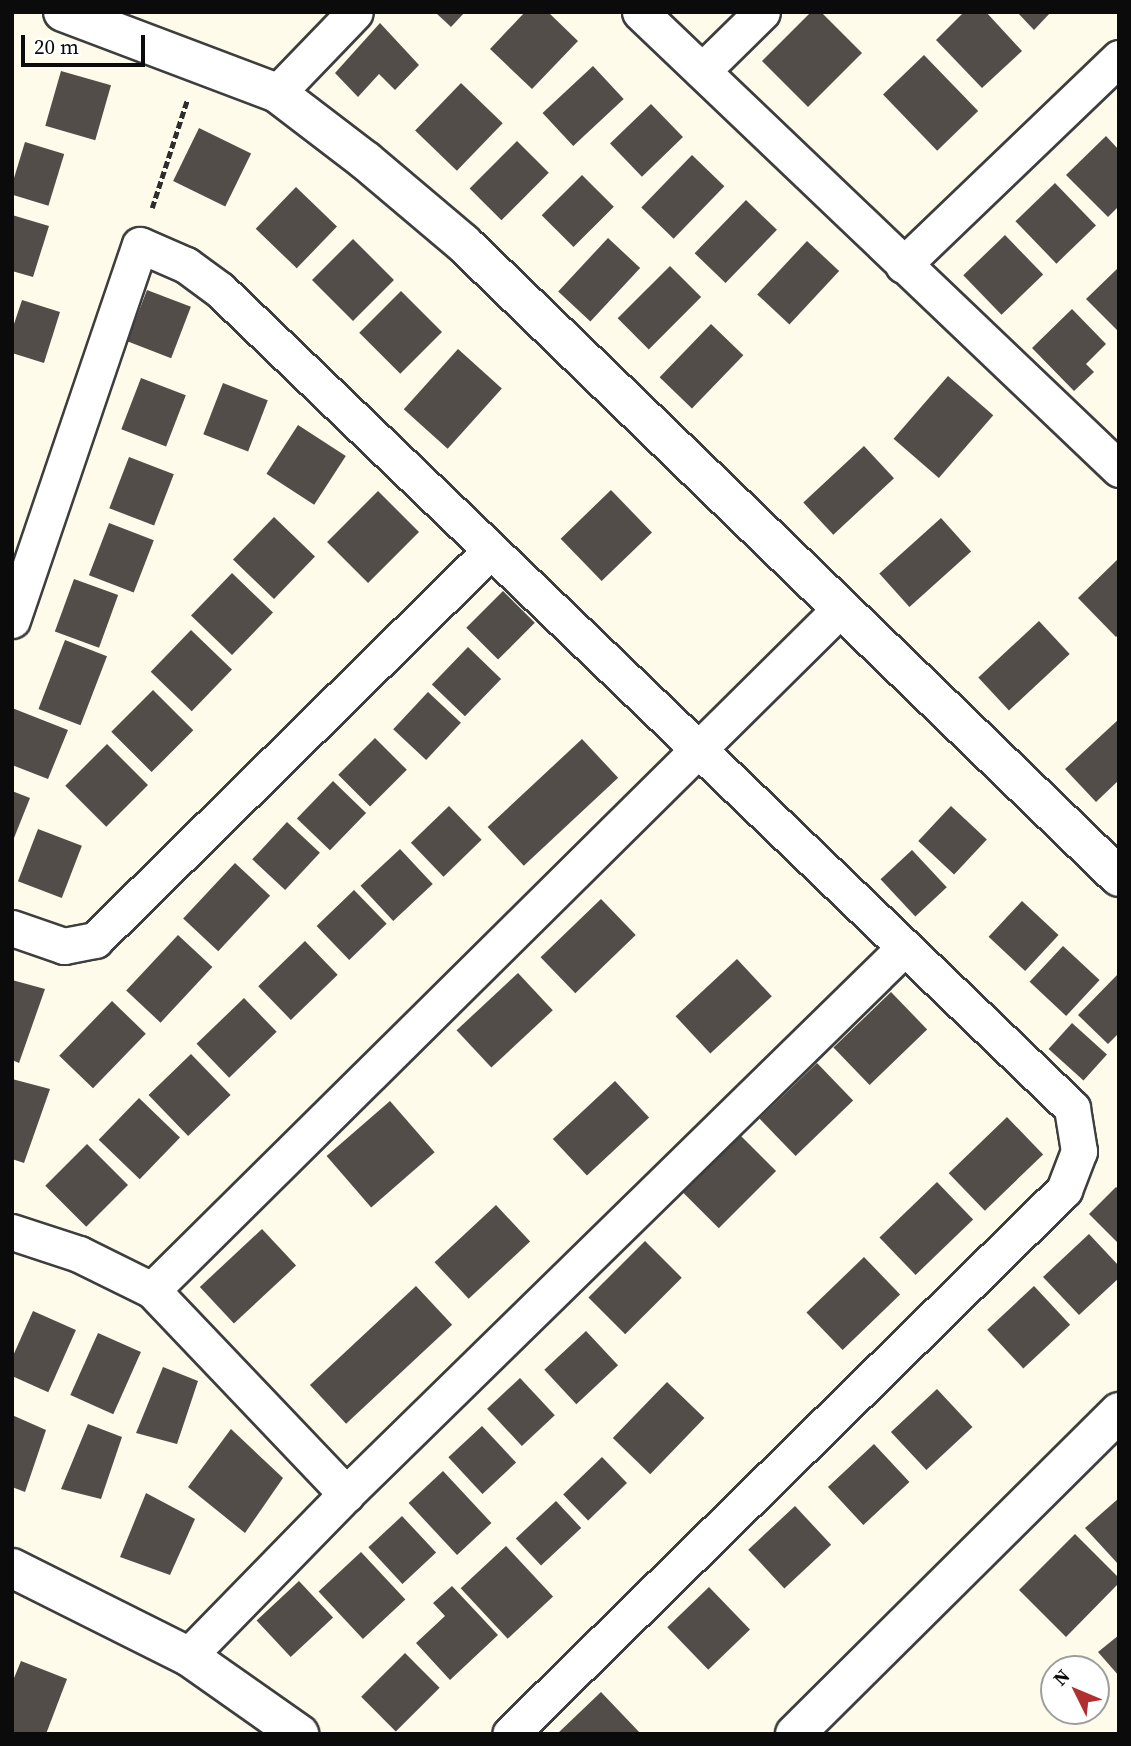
<!DOCTYPE html>
<html>
<head>
<meta charset="utf-8">
<style>
	body { margin:0 }
	#map { position:relative; width:1131px; height:1746px; overflow:hidden; background:#fefbeb; font-family:"Source Serif 4",serif }
	div>[style] { position:absolute }
	[style*='--x'] { left:calc(var(--x)*1px); top:calc(var(--y)*1px); width:calc(var(--w)*1px); rotate:calc(var(--a)*1deg) }
	.building>* { inset:0; background:#534d49; transform-origin:0 0 }
	.path>* { height:4.5px; margin-top:-2.25px; transform-origin:0; background:repeating-linear-gradient(90deg,#2d2d2d 0 7px,transparent 0 10.5px) }
	.roads { filter:drop-shadow(2px 0 #3e3e3e) drop-shadow(-2px 0 #3e3e3e) drop-shadow(0 2px #3e3e3e) drop-shadow(0 -2px #3e3e3e) }
	.minor>* { height:35px; margin:-17.5px; padding:0 17.5px; transform-origin:17.5px; border-radius:17.5px; background:#fff }
	.tertiary>* { height:38px; margin:-19px; padding:0 19px; transform-origin:19px; border-radius:19px; background:#fff }
	span { translate:-50% -50%; white-space:nowrap; text-align:center; line-height:1.15; -webkit-text-stroke:7px #fff; paint-order:stroke }
	.frame { position:absolute; inset:0; border:14px solid #0b0b0b; pointer-events:none }
	.north { position:absolute; left:1040px; top:1655px; width:70px; height:70px; box-sizing:border-box; background:#fff; border:2px solid #9d9d9d; border-radius:50%; rotate:313deg; font-size:19px; font-weight:700; line-height:28px; text-align:center; color:#0b0b0b }
	.north::after { content:''; display:block; margin:auto; width:24px; height:32px; background:#b12f2e; clip-path:polygon(50% 0,100% 100%,50% 72%,0 100%) }
	.scale { position:absolute; left:21px; top:35px; width:124px; height:32px; box-sizing:border-box; border:4px solid #0b0b0b; border-top:0; padding-left:9px; font-size:21px; line-height:24px; white-space:nowrap; color:#0b0b0b; -webkit-text-stroke:5px #fff; paint-order:stroke }
</style>
</head>
<body>
<div id="map">
	<div class="building">
		<div style="clip-path:polygon(435px 12px,465px 12px,451px 27px)"></div>
		<div style="clip-path:polygon(525px 12px,548px 12px,578px 41px,532px 89px,490px 49px)"></div>
		<div style="clip-path:polygon(811px 12px,821px 12px,862px 53px,808px 107px,762px 61px)"></div>
		<div style="clip-path:polygon(964px 12px,986px 12px,1022px 51px,982px 88px,936px 40px)"></div>
		<div style="clip-path:polygon(1017px 12px,1051px 12px,1034px 30px)"></div>
		<div style="clip-path:polygon(380px 23px,419px 65px,395px 90px,379px 74px,358px 97px,335px 73px)"></div>
		<div style="left:924px;top:55px;width:78px;height:57px;rotate:46deg"></div>
		<div style="left:593px;top:66px;width:45px;height:69px;rotate:47deg"></div>
		<div style="left:61px;top:71px;width:52px;height:57px;rotate:16deg"></div>
		<div style="left:461px;top:83px;width:58px;height:66px;rotate:44deg"></div>
		<div style="left:651px;top:104px;width:46px;height:57px;rotate:46deg"></div>
		<div style="left:199px;top:128px;width:58px;height:59px;rotate:26deg"></div>
		<div style="clip-path:polygon(1106px 136px,1119px 150px,1119px 206px,1108px 217px,1066px 175px)"></div>
		<div style="left:517px;top:141px;width:45px;height:67px;rotate:45deg"></div>
		<div style="left:25px;top:142px;width:41px;height:54px;rotate:17deg"></div>
		<div style="left:692px;top:155px;width:45px;height:73px;rotate:44deg"></div>
		<div style="left:582px;top:175px;width:45px;height:57px;rotate:45deg"></div>
		<div style="left:1055px;top:183px;width:59px;height:55px;rotate:46deg"></div>
		<div style="left:296px;top:187px;width:57px;height:58px;rotate:44deg"></div>
		<div style="left:746px;top:200px;width:43px;height:74px;rotate:44deg"></div>
		<div style="clip-path:polygon(12px 215px,49px 226px,33px 277px,12px 271px)"></div>
		<div style="left:1005px;top:235px;width:55px;height:58px;rotate:46deg"></div>
		<div style="left:608px;top:238px;width:44px;height:73px;rotate:43deg"></div>
		<div style="left:353px;top:239px;width:58px;height:58px;rotate:45deg"></div>
		<div style="left:807px;top:241px;width:44px;height:73px;rotate:43deg"></div>
		<div style="left:670px;top:266px;width:44px;height:74px;rotate:45deg"></div>
		<div style="clip-path:polygon(1119px 267px,1119px 332px,1086px 299px)"></div>
		<div style="left:147px;top:290px;width:47px;height:55px;rotate:21deg"></div>
		<div style="left:401px;top:291px;width:58px;height:59px;rotate:45deg"></div>
		<div style="clip-path:polygon(22px 300px,60px 312px,44px 363px,12px 353px,12px 330px)"></div>
		<div style="clip-path:polygon(1072px 309px,1106px 344px,1086px 364px,1094px 372px,1074px 391px,1032px 348px)"></div>
		<div style="left:711px;top:324px;width:45px;height:74px;rotate:44deg"></div>
		<div style="left:458px;top:349px;width:59px;height:81px;rotate:42deg"></div>
		<div style="left:948px;top:376px;width:60px;height:83px;rotate:41deg"></div>
		<div style="left:141px;top:378px;width:48px;height:55px;rotate:21deg"></div>
		<div style="left:223px;top:383px;width:48px;height:55px;rotate:21deg"></div>
		<div style="left:298px;top:425px;width:57px;height:58px;rotate:33deg"></div>
		<div style="left:864px;top:446px;width:44px;height:83px;rotate:47deg"></div>
		<div style="left:129px;top:457px;width:48px;height:55px;rotate:21deg"></div>
		<div style="left:611px;top:490px;width:59px;height:70px;rotate:46deg"></div>
		<div style="left:378px;top:491px;width:58px;height:72px;rotate:45deg"></div>
		<div style="left:274px;top:517px;width:57px;height:59px;rotate:44deg"></div>
		<div style="left:941px;top:518px;width:45px;height:83px;rotate:48deg"></div>
		<div style="left:109px;top:523px;width:48px;height:56px;rotate:21deg"></div>
		<div style="clip-path:polygon(1119px 558px,1119px 634px,1116px 637px,1078px 598px)"></div>
		<div style="left:232px;top:573px;width:57px;height:59px;rotate:44deg"></div>
		<div style="left:74px;top:579px;width:47px;height:56px;rotate:20deg"></div>
		<div style="left:503px;top:591px;width:45px;height:52px;rotate:45deg"></div>
		<div style="left:1039px;top:621px;width:45px;height:83px;rotate:47deg"></div>
		<div style="left:191px;top:630px;width:57px;height:58px;rotate:44deg"></div>
		<div style="left:65px;top:640px;width:45px;height:74px;rotate:21deg"></div>
		<div style="left:468px;top:647px;width:46px;height:52px;rotate:44deg"></div>
		<div style="left:153px;top:690px;width:57px;height:59px;rotate:45deg"></div>
		<div style="left:428px;top:692px;width:45px;height:51px;rotate:43deg"></div>
		<div style="clip-path:polygon(12px 708px,68px 730px,48px 779px,12px 765px)"></div>
		<div style="clip-path:polygon(1119px 719px,1119px 780px,1096px 802px,1065px 769px)"></div>
		<div style="left:375px;top:738px;width:45px;height:52px;rotate:45deg"></div>
		<div style="left:582px;top:739px;width:53px;height:129px;rotate:47deg"></div>
		<div style="left:107px;top:744px;width:58px;height:59px;rotate:45deg"></div>
		<div style="left:333px;top:781px;width:46px;height:52px;rotate:44deg"></div>
		<div style="clip-path:polygon(12px 791px,30px 798px,12px 843px)"></div>
		<div style="left:449px;top:806px;width:47px;height:53px;rotate:46deg"></div>
		<div style="left:951px;top:806px;width:49px;height:48px;rotate:43deg"></div>
		<div style="left:287px;top:822px;width:45px;height:51px;rotate:43deg"></div>
		<div style="left:38px;top:829px;width:47px;height:56px;rotate:21deg"></div>
		<div style="left:400px;top:849px;width:48px;height:54px;rotate:47deg"></div>
		<div style="left:912px;top:850px;width:51px;height:43px;rotate:47deg"></div>
		<div style="left:235px;top:863px;width:48px;height:76px;rotate:43deg"></div>
		<div style="left:354px;top:890px;width:47px;height:52px;rotate:46deg"></div>
		<div style="left:601px;top:899px;width:50px;height:84px;rotate:46deg"></div>
		<div style="left:1022px;top:901px;width:50px;height:49px;rotate:43deg"></div>
		<div style="left:178px;top:935px;width:47px;height:76px;rotate:43deg"></div>
		<div style="left:305px;top:941px;width:47px;height:65px;rotate:46deg"></div>
		<div style="left:1063px;top:946px;width:50px;height:49px;rotate:43deg"></div>
		<div style="left:737px;top:959px;width:51px;height:84px;rotate:47deg"></div>
		<div style="left:518px;top:973px;width:51px;height:84px;rotate:47deg"></div>
		<div style="clip-path:polygon(1119px 973px,1119px 1033px,1108px 1044px,1078px 1015px)"></div>
		<div style="clip-path:polygon(12px 980px,45px 989px,19px 1063px,12px 1060px)"></div>
		<div style="left:891px;top:992px;width:52px;height:80px;rotate:46deg"></div>
		<div style="left:244px;top:998px;width:47px;height:66px;rotate:46deg"></div>
		<div style="left:112px;top:1001px;width:47px;height:76px;rotate:44deg"></div>
		<div style="left:1072px;top:1023px;width:47px;height:35px;rotate:42deg"></div>
		<div style="left:191px;top:1054px;width:57px;height:59px;rotate:46deg"></div>
		<div style="left:817px;top:1063px;width:52px;height:80px;rotate:46deg"></div>
		<div style="clip-path:polygon(12px 1079px,50px 1089px,24px 1163px,12px 1159px)"></div>
		<div style="left:615px;top:1081px;width:50px;height:85px;rotate:47deg"></div>
		<div style="left:139px;top:1098px;width:57px;height:58px;rotate:44deg"></div>
		<div style="left:390px;top:1101px;width:68px;height:84px;rotate:49deg"></div>
		<div style="left:1007px;top:1117px;width:52px;height:81px;rotate:46deg"></div>
		<div style="left:740px;top:1135px;width:51px;height:81px;rotate:45deg"></div>
		<div style="left:87px;top:1144px;width:58px;height:59px;rotate:45deg"></div>
		<div style="left:937px;top:1182px;width:52px;height:80px;rotate:46deg"></div>
		<div style="clip-path:polygon(1116px 1187px,1119px 1189px,1119px 1244px,1089px 1214px)"></div>
		<div style="left:496px;top:1205px;width:50px;height:84px;rotate:47deg"></div>
		<div style="left:262px;top:1229px;width:50px;height:85px;rotate:47deg"></div>
		<div style="clip-path:polygon(1089px 1234px,1119px 1266px,1119px 1278px,1079px 1315px,1043px 1277px)"></div>
		<div style="left:645px;top:1241px;width:52px;height:80px;rotate:45deg"></div>
		<div style="left:864px;top:1257px;width:52px;height:80px;rotate:46deg"></div>
		<div style="left:416px;top:1286px;width:53px;height:145px;rotate:47deg"></div>
		<div style="left:1034px;top:1286px;width:53px;height:64px;rotate:47deg"></div>
		<div style="left:33px;top:1311px;width:47px;height:68px;rotate:24deg"></div>
		<div style="left:586px;top:1331px;width:47px;height:57px;rotate:47deg"></div>
		<div style="left:98px;top:1333px;width:47px;height:68px;rotate:24deg"></div>
		<div style="clip-path:polygon(163px 1367px,198px 1381px,177px 1444px,136px 1433px)"></div>
		<div style="left:520px;top:1378px;width:51px;height:45px;rotate:47deg"></div>
		<div style="left:667px;top:1382px;width:52px;height:78px;rotate:44deg"></div>
		<div style="left:937px;top:1389px;width:52px;height:63px;rotate:47deg"></div>
		<div style="clip-path:polygon(12px 1415px,46px 1430px,25px 1492px,12px 1487px)"></div>
		<div style="clip-path:polygon(88px 1424px,122px 1437px,101px 1499px,61px 1489px)"></div>
		<div style="left:482px;top:1426px;width:50px;height:46px;rotate:47deg"></div>
		<div style="clip-path:polygon(231px 1429px,283px 1478px,245px 1533px,188px 1487px)"></div>
		<div style="left:874px;top:1444px;width:52px;height:63px;rotate:47deg"></div>
		<div style="left:602px;top:1457px;width:36px;height:54px;rotate:46deg"></div>
		<div style="left:443px;top:1471px;width:71px;height:47px;rotate:47deg"></div>
		<div style="clip-path:polygon(146px 1493px,195px 1519px,170px 1575px,120px 1557px)"></div>
		<div style="clip-path:polygon(1119px 1498px,1119px 1565px,1085px 1528px)"></div>
		<div style="left:556px;top:1501px;width:37px;height:55px;rotate:47deg"></div>
		<div style="left:795px;top:1506px;width:53px;height:64px;rotate:47deg"></div>
		<div style="left:402px;top:1516px;width:50px;height:46px;rotate:47deg"></div>
		<div style="clip-path:polygon(1075px 1534px,1119px 1578px,1119px 1583px,1066px 1637px,1019px 1590px)"></div>
		<div style="left:506px;top:1546px;width:69px;height:62px;rotate:47deg"></div>
		<div style="left:361px;top:1552px;width:65px;height:58px;rotate:47deg"></div>
		<div style="left:299px;top:1581px;width:50px;height:58px;rotate:47deg"></div>
		<div style="clip-path:polygon(452px 1586px,498px 1635px,450px 1680px,416px 1643px,445px 1616px,433px 1603px)"></div>
		<div style="left:709px;top:1587px;width:59px;height:58px;rotate:46deg"></div>
		<div style="clip-path:polygon(1119px 1635px,1119px 1676px,1098px 1652px)"></div>
		<div style="left:405px;top:1653px;width:49px;height:62px;rotate:45deg"></div>
		<div style="clip-path:polygon(21px 1661px,67px 1679px,46px 1734px,12px 1734px,12px 1683px)"></div>
		<div style="clip-path:polygon(601px 1692px,641px 1734px,557px 1734px)"></div>
	</div>
	<div class="path">
		<div style="--x:152;--y:208;--w:114;--a:-72"></div>
	</div>
	<div class="roads">
		<div class="minor">
			<div style="--x:640;--y:12;--w:662;--a:43.65"></div>
			<div style="--x:702;--y:71;--w:84;--a:-44.5"></div>
			<div style="--x:277;--y:93;--w:112;--a:-46.1"></div>
			<div style="--x:903;--y:265;--w:299;--a:-43.8"></div>
			<div style="--x:12;--y:620;--w:396;--a:-71.2"></div>
			<div style="--x:140;--y:245;--w:50;--a:23.5"></div>
			<div style="--x:186;--y:265;--w:42;--a:36.3"></div>
			<div style="--x:220;--y:290;--w:1181;--a:43.83"></div>
			<div style="--x:1072;--y:1108;--w:44;--a:80.8"></div>
			<div style="--x:1079;--y:1151;--w:42;--a:111"></div>
			<div style="--x:1064;--y:1190;--w:776;--a:135.52"></div>
			<div style="--x:12;--y:928;--w:55;--a:19.1"></div>
			<div style="--x:64;--y:946;--w:32;--a:-11"></div>
			<div style="--x:95;--y:940;--w:553;--a:-44.56"></div>
			<div style="--x:12;--y:1232;--w:71;--a:18.2"></div>
			<div style="--x:79;--y:1254;--w:81;--a:26.3"></div>
			<div style="--x:152;--y:1290;--w:282;--a:46.4"></div>
			<div style="--x:152;--y:1290;--w:967;--a:-44.71"></div>
			<div style="--x:188;--y:1656;--w:226;--a:-45.7"></div>
			<div style="--x:346;--y:1494;--w:779;--a:-44.38"></div>
		</div>
		<div class="tertiary">
			<div style="--x:63;--y:12;--w:229;--a:20.7"></div>
			<div style="--x:277;--y:93;--w:112;--a:37.4"></div>
			<div style="--x:366;--y:161;--w:127;--a:40.2"></div>
			<div style="--x:463;--y:243;--w:912;--a:44.02"></div>
			<div style="--x:12;--y:1568;--w:197;--a:26.6"></div>
			<div style="--x:188;--y:1656;--w:136;--a:35.1"></div>
			<div style="--x:795;--y:1734;--w:457;--a:-44.8"></div>
		</div>
	</div>
	<div class="frame"></div>
	<div class="north">N</div>
	<div class="scale">20 m</div>
</div>
</body>
</html>
